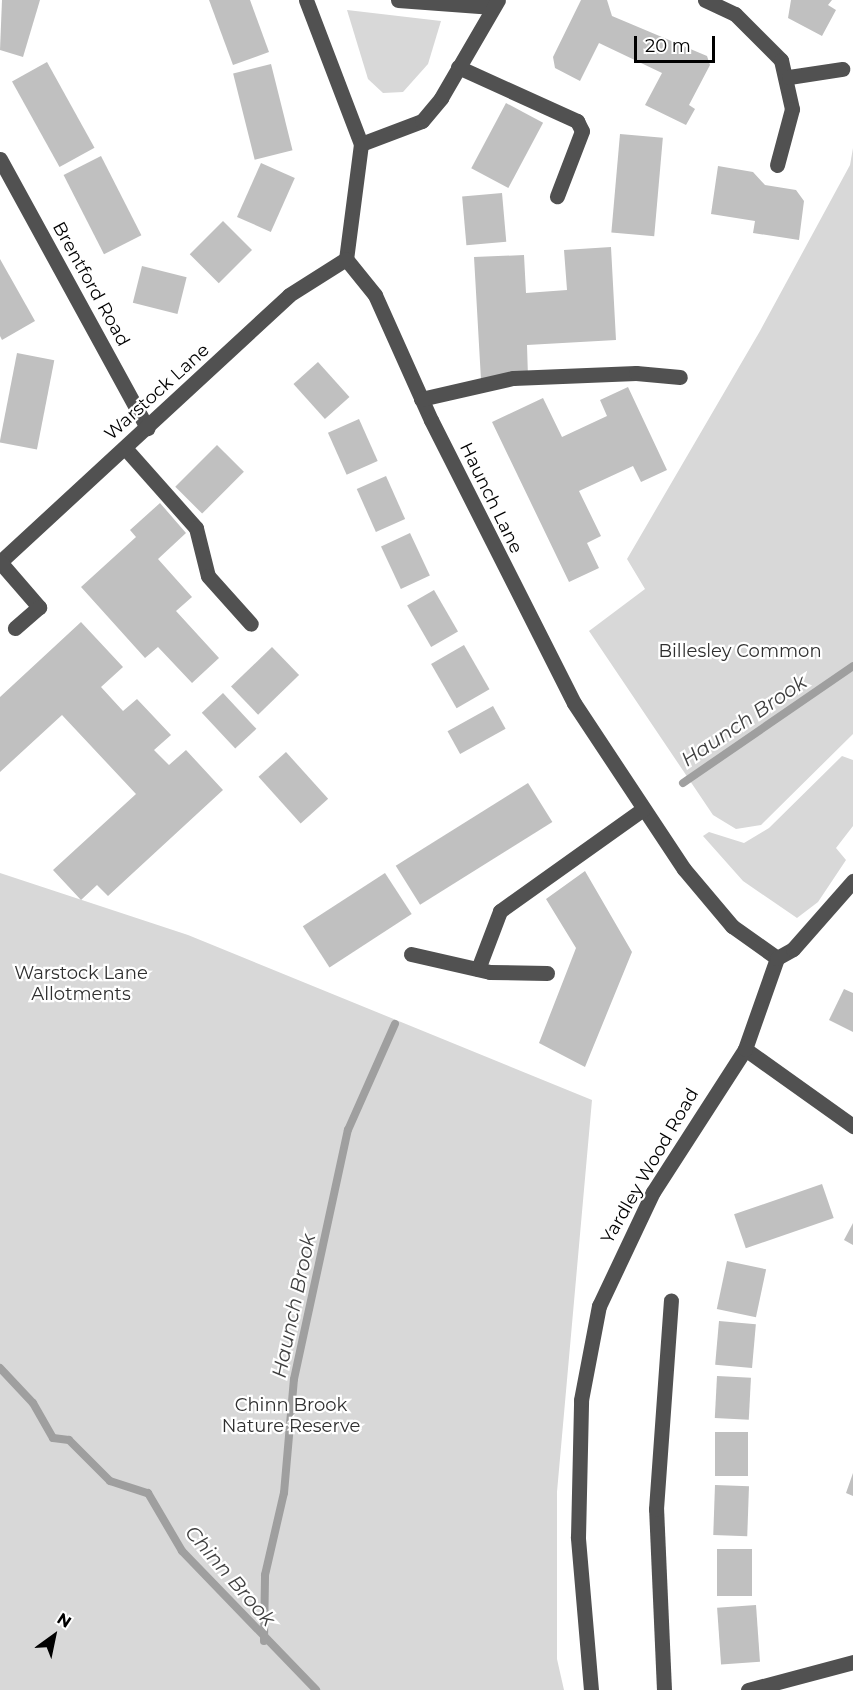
<!DOCTYPE html>
<html>
<head>
<meta charset="utf-8">
<style>
	body { margin:0 }
	#map { position:relative; width:853px; height:1690px; overflow:hidden; background:#fff; font-family:Montserrat,sans-serif }
	div>[style] { position:absolute }
	[style*='--x'] { left:calc(var(--x)*1px); top:calc(var(--y)*1px); width:calc(var(--w)*1px); rotate:calc(var(--a)*1deg) }
	.green>* { inset:0; background:#d8d8d8 }
	.stream>* { height:8px; margin:-4px; padding:0 4px; transform-origin:4px; border-radius:4px; background:#9f9f9f }
	.building>* { inset:0; background:#c0c0c0; transform-origin:0 0 }
	.minor>* { height:15px; margin:-7.5px; padding:0 7.5px; transform-origin:7.5px; border-radius:7.5px; background:#515151 }
	span { translate:-50% -50%; white-space:nowrap; text-align:center; line-height:1.15; -webkit-text-stroke:4.5px #fff; paint-order:stroke }
	.street-label { font-size:18px; color:#000 }
	.park-label { font-size:18px; color:#2f2f2f }
	.water-label { font-size:20px; color:#404040; font-style:italic }
	.north { position:absolute; left:24px; top:1606px; width:60px; height:60px; -webkit-text-stroke:4px #fff; paint-order:stroke; rotate:33deg; font-size:16px; font-weight:700; line-height:24px; text-align:center; color:#000 }
	.north::after { content:''; display:block; margin:auto; width:21px; height:27px; background:#000; clip-path:polygon(50% 0,100% 100%,50% 72%,0 100%) }
	.scale { position:absolute; left:634px; top:36px; width:81px; height:27px; box-sizing:border-box; border:3px solid #000; border-top:0; padding-left:8px; font-size:18px; line-height:21px; white-space:nowrap; color:#000; -webkit-text-stroke:4px #fff; paint-order:stroke }
</style>
</head>
<body>
<div id="map">
	<div class="green">
		<div style="clip-path:polygon(347px 10px,441px 21px,428px 64px,403px 92px,383px 93px,368px 79px)"></div>
		<div style="clip-path:polygon(853px 148px,853px 734px,761px 825px,736px 829px,713px 815px,589px 631px,645px 589px,627px 559px,760px 331px,850px 165px)"></div>
		<div style="clip-path:polygon(842px 756px,853px 760px,853px 826px,836px 848px,846px 860px,818px 902px,797px 918px,743px 881px,703px 836px,709px 832px,744px 843px,769px 828px)"></div>
		<div style="clip-path:polygon(0 873px,188px 935px,592px 1100px,557px 1492px,557px 1659px,564px 1690px,0 1690px)"></div>
	</div>
	<div class="stream">
		<div style="--x:683;--y:783;--w:206;--a:-34.5"></div>
		<div style="--x:0;--y:1368;--w:48;--a:46.7"></div>
		<div style="--x:33;--y:1403;--w:40;--a:60.3"></div>
		<div style="--x:53;--y:1438;--w:16;--a:7"></div>
		<div style="--x:69;--y:1440;--w:58;--a:45"></div>
		<div style="--x:110;--y:1481;--w:40;--a:18"></div>
		<div style="--x:148;--y:1493;--w:67;--a:59.6"></div>
		<div style="--x:182;--y:1551;--w:193;--a:46"></div>
		<div style="--x:264;--y:1641;--w:66;--a:-89.1"></div>
		<div style="--x:265;--y:1575;--w:84;--a:-77"></div>
		<div style="--x:284;--y:1493;--w:114;--a:-85"></div>
		<div style="--x:294;--y:1379;--w:255;--a:-77.8"></div>
		<div style="--x:348;--y:1130;--w:116;--a:-66.1"></div>
	</div>
	<div class="building">
		<div style="clip-path:polygon(2px 0,40px 0,23px 57px,0 50px)"></div>
		<div style="clip-path:polygon(209px 0,250px 0,269px 52px,233px 65px)"></div>
		<div style="clip-path:polygon(581px 0,607px 0,612px 16px,707px 56px,710px 65px,689px 105px,695px 109px,686px 125px,645px 105px,662px 73px,599px 43px,580px 81px,555px 68px,553px 57px)"></div>
		<div style="clip-path:polygon(791px 0,832px 0,828px 5px,836px 10px,822px 36px,788px 18px)"></div>
		<div style="left:47px;top:62px;width:98px;height:40px;rotate:61deg"></div>
		<div style="left:271px;top:64px;width:89px;height:39px;rotate:76deg"></div>
		<div style="left:506px;top:103px;width:42px;height:74px;rotate:28deg"></div>
		<div style="left:620px;top:134px;width:43px;height:99px;rotate:5deg"></div>
		<div style="left:101px;top:156px;width:89px;height:42px;rotate:63deg"></div>
		<div style="left:261px;top:163px;width:37px;height:59px;rotate:24deg"></div>
		<div style="clip-path:polygon(718px 166px,753px 172px,765px 185px,796px 190px,804px 201px,799px 240px,753px 233px,755px 221px,711px 214px)"></div>
		<div style="left:502px;top:193px;width:49px;height:40px;rotate:85deg"></div>
		<div style="left:223px;top:221px;width:41px;height:47px;rotate:45deg"></div>
		<div style="clip-path:polygon(611px 247px,616px 340px,527px 345px,528px 377px,481px 380px,474px 257px,524px 255px,526px 293px,567px 290px,564px 250px)"></div>
		<div style="clip-path:polygon(0 259px,35px 321px,2px 340px,0 336px)"></div>
		<div style="left:142px;top:266px;width:46px;height:38px;rotate:14deg"></div>
		<div style="left:17px;top:353px;width:38px;height:91px;rotate:11deg"></div>
		<div style="left:318px;top:362px;width:47px;height:33px;rotate:48deg"></div>
		<div style="clip-path:polygon(628px 387px,667px 470px,641px 482px,633px 466px,579px 491px,601px 536px,587px 543px,599px 568px,569px 582px,492px 422px,543px 398px,562px 437px,607px 416px,600px 400px)"></div>
		<div style="left:359px;top:419px;width:46px;height:34px;rotate:66deg"></div>
		<div style="left:217px;top:445px;width:38px;height:59px;rotate:45deg"></div>
		<div style="left:386px;top:476px;width:47px;height:32px;rotate:66deg"></div>
		<div style="clip-path:polygon(160px 503px,186px 533px,158px 559px,192px 597px,176px 611px,219px 658px,192px 683px,158px 647px,145px 658px,81px 587px,136px 537px,130px 530px)"></div>
		<div style="left:410px;top:533px;width:47px;height:32px;rotate:65deg"></div>
		<div style="left:434px;top:590px;width:48px;height:31px;rotate:60deg"></div>
		<div style="clip-path:polygon(81px 622px,123px 667px,101px 687px,123px 711px,137px 699px,171px 735px,154px 750px,169px 765px,186px 750px,223px 790px,108px 896px,97px 885px,81px 900px,53px 870px,136px 794px,62px 715px,0 772px,0 697px)"></div>
		<div style="left:464px;top:645px;width:51px;height:38px;rotate:60deg"></div>
		<div style="left:272px;top:647px;width:39px;height:57px;rotate:46deg"></div>
		<div style="left:223px;top:693px;width:49px;height:29px;rotate:47deg"></div>
		<div style="left:493px;top:706px;width:26px;height:52px;rotate:61deg"></div>
		<div style="left:286px;top:752px;width:63px;height:37px;rotate:48deg"></div>
		<div style="left:528px;top:783px;width:46px;height:156px;rotate:58deg"></div>
		<div style="clip-path:polygon(585px 871px,632px 952px,585px 1067px,539px 1043px,576px 948px,546px 899px)"></div>
		<div style="left:385px;top:873px;width:49px;height:98px;rotate:57deg"></div>
		<div style="clip-path:polygon(844px 989px,853px 993px,853px 1032px,829px 1020px)"></div>
		<div style="left:822px;top:1184px;width:36px;height:93px;rotate:71deg"></div>
		<div style="clip-path:polygon(853px 1223px,853px 1245px,844px 1240px)"></div>
		<div style="left:727px;top:1261px;width:40px;height:49px;rotate:12deg"></div>
		<div style="left:719px;top:1321px;width:37px;height:44px;rotate:5deg"></div>
		<div style="left:717px;top:1376px;width:34px;height:42px;rotate:3deg"></div>
		<div style="left:715px;top:1432px;width:33px;height:44px"></div>
		<div style="clip-path:polygon(853px 1473px,853px 1496px,846px 1493px)"></div>
		<div style="left:715px;top:1485px;width:34px;height:50px;rotate:2deg"></div>
		<div style="left:717px;top:1549px;width:35px;height:47px"></div>
		<div style="left:756px;top:1605px;width:57px;height:39px;rotate:86deg"></div>
	</div>
	<div class="minor">
		<div style="--x:306;--y:0;--w:154;--a:69.1"></div>
		<div style="--x:361;--y:144;--w:116;--a:97.4"></div>
		<div style="--x:346;--y:259;--w:46;--a:51.1"></div>
		<div style="--x:375;--y:295;--w:137;--a:65.9"></div>
		<div style="--x:431;--y:420;--w:317;--a:63.2"></div>
		<div style="--x:574;--y:703;--w:199;--a:56.5"></div>
		<div style="--x:684;--y:869;--w:75;--a:49.9"></div>
		<div style="--x:732;--y:926;--w:55;--a:35.4"></div>
		<div style="--x:398;--y:0;--w:95;--a:4.2"></div>
		<div style="--x:705;--y:0;--w:33;--a:25"></div>
		<div style="--x:735;--y:14;--w:65;--a:45"></div>
		<div style="--x:781;--y:60;--w:50;--a:77.3"></div>
		<div style="--x:792;--y:109;--w:58;--a:105"></div>
		<div style="--x:458;--y:67;--w:131;--a:24.4"></div>
		<div style="--x:577;--y:121;--w:11;--a:63"></div>
		<div style="--x:582;--y:131;--w:70;--a:111"></div>
		<div style="--x:789;--y:77;--w:54;--a:-8.6"></div>
		<div style="--x:361;--y:144;--w:65;--a:-20.7"></div>
		<div style="--x:422;--y:121;--w:30;--a:-50"></div>
		<div style="--x:441;--y:98;--w:113;--a:-59.8"></div>
		<div style="--x:0;--y:159;--w:307;--a:61.3"></div>
		<div style="--x:421;--y:399;--w:94;--a:-12.9"></div>
		<div style="--x:513;--y:378;--w:123;--a:-2.3"></div>
		<div style="--x:636;--y:373;--w:44;--a:5.2"></div>
		<div style="--x:125;--y:448;--w:107;--a:48.4"></div>
		<div style="--x:196;--y:528;--w:49;--a:76"></div>
		<div style="--x:208;--y:576;--w:64;--a:48.1"></div>
		<div style="--x:0;--y:562;--w:393;--a:-42.7"></div>
		<div style="--x:289;--y:295;--w:67;--a:-32.3"></div>
		<div style="--x:0;--y:562;--w:60;--a:49.1"></div>
		<div style="--x:39;--y:607;--w:32;--a:139"></div>
		<div style="--x:411;--y:954;--w:81;--a:12.8"></div>
		<div style="--x:490;--y:972;--w:57;--a:1"></div>
		<div style="--x:478;--y:969;--w:62;--a:-69.2"></div>
		<div style="--x:500;--y:911;--w:176;--a:-35.5"></div>
		<div style="--x:745;--y:1049;--w:133;--a:35.5"></div>
		<div style="--x:591;--y:1690;--w:154;--a:-94.9"></div>
		<div style="--x:578;--y:1537;--w:137;--a:-88.7"></div>
		<div style="--x:581;--y:1400;--w:96;--a:-79.2"></div>
		<div style="--x:599;--y:1306;--w:126;--a:-64.7"></div>
		<div style="--x:653;--y:1192;--w:170;--a:-57.2"></div>
		<div style="--x:745;--y:1049;--w:96;--a:-70.6"></div>
		<div style="--x:777;--y:958;--w:18;--a:-29"></div>
		<div style="--x:793;--y:949;--w:91;--a:-48.6"></div>
		<div style="--x:664;--y:1690;--w:181;--a:-92.5"></div>
		<div style="--x:656;--y:1509;--w:209;--a:-85.9"></div>
		<div style="--x:748;--y:1690;--w:109;--a:-14.9"></div>
	</div>
	<div class="street-label">
		<span style="left:91px;top:284px;rotate:61deg">Brentford Road</span>
		<span style="left:157px;top:392px;rotate:-42deg">Warstock Lane</span>
		<span style="left:491px;top:498px;rotate:64deg">Haunch Lane</span>
		<span style="left:650px;top:1166px;rotate:-60deg">Yardley Wood Road</span>
	</div>
	<div class="park-label">
		<span style="left:740px;top:651px">Billesley Common</span>
		<span style="left:81px;top:984px">Warstock Lane<br>Allotments</span>
		<span style="left:291px;top:1416px">Chinn Brook<br>Nature Reserve</span>
	</div>
	<div class="water-label">
		<span style="left:744px;top:721px;rotate:-34deg">Haunch Brook</span>
		<span style="left:294px;top:1306px;rotate:-78deg">Haunch Brook</span>
		<span style="left:230px;top:1576px;rotate:49deg">Chinn Brook</span>
	</div>
	<div class="north">N</div>
	<div class="scale">20 m</div>
</div>
</body>
</html>
